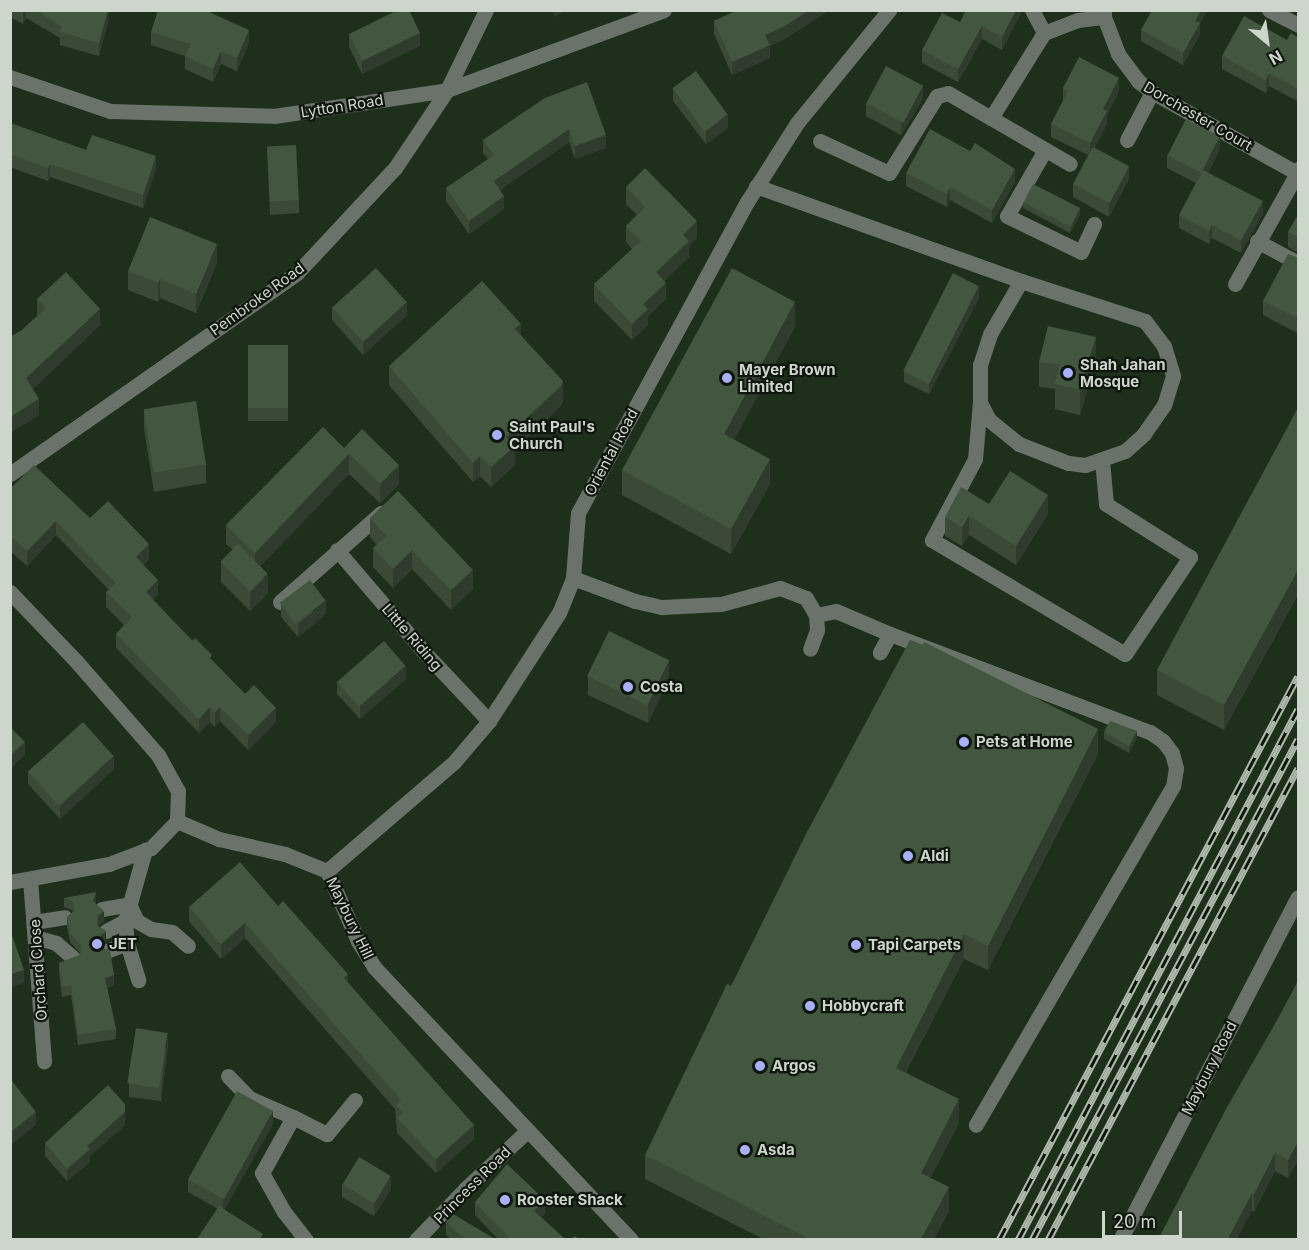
<!DOCTYPE html>
<html>
<head>
<meta charset="utf-8">
<style>
	body { margin:0 }
	#map { position:relative; width:1309px; height:1250px; overflow:hidden; background:#1e2f1c; font-family:Inter,sans-serif }
	div>[style] { position:absolute }
	[style*='--x'] { left:calc(var(--x)*1px); top:calc(var(--y)*1px); width:calc(var(--w)*1px); rotate:calc(var(--a)*1deg) }
	.minor>* { height:15px; margin:-7.5px; padding:0 7.5px; transform-origin:7.5px; border-radius:7.5px; background:#6a7369 }
	.rail>* { height:7px; margin-top:-3.5px; transform-origin:0; background:repeating-linear-gradient(90deg,#0e150c 0 14px,#aeb9ac 0 28px); box-sizing:border-box; border-block:2px solid #aeb9ac }
	.wall>* { inset:0; background:#3a4a37; transform-origin:0 0 }
	.shaded-wall>* { inset:0; background:#2f3c2d }
	.building>* { inset:0; background:#435640; transform-origin:0 0 }
	.dots>* { width:16px; height:16px; translate:-50% -50%; box-sizing:border-box; border:3px solid #0e150c; border-radius:50% }
	span { translate:-50% -50%; white-space:nowrap; text-align:center; line-height:1.15; -webkit-text-stroke:4.5px #0e150c; paint-order:stroke }
	.street-label { font-size:15px; color:#ccd6ca }
	.poi-label { font-size:15px; color:#ccd6ca; font-weight:700 }
	.left { translate:0 -50%; text-align:left }
	.frame { position:absolute; inset:0; border:12px solid #ccd6ca; pointer-events:none }
	.north { position:absolute; left:1237px; top:12px; width:60px; height:60px; -webkit-text-stroke:4px #0e150c; paint-order:stroke; rotate:151deg; font-size:16px; font-weight:700; line-height:24px; text-align:center; color:#ccd6ca }
	.north::after { content:''; display:block; margin:auto; width:21px; height:27px; background:#ccd6ca; clip-path:polygon(50% 0,100% 100%,50% 72%,0 100%) }
	.scale { position:absolute; left:1102px; top:1211px; width:80px; height:27px; box-sizing:border-box; border:3px solid #ccd6ca; border-top:0; padding-left:8px; font-size:18px; line-height:21px; white-space:nowrap; color:#ccd6ca; -webkit-text-stroke:4px #0e150c; paint-order:stroke }
</style>
</head>
<body>
<div id="map">
	<div class="minor">
		<div style="--x:1032;--y:10;--w:26;--a:62"></div>
		<div style="--x:1104;--y:10;--w:7;--a:90"></div>
		<div style="--x:1104;--y:17;--w:40;--a:69"></div>
		<div style="--x:1118;--y:54;--w:34;--a:53"></div>
		<div style="--x:1138;--y:81;--w:18;--a:38"></div>
		<div style="--x:1152;--y:92;--w:166;--a:29.2"></div>
		<div style="--x:1297;--y:173;--w:4;--a:-76"></div>
		<div style="--x:1269;--y:10;--w:33;--a:27"></div>
		<div style="--x:10;--y:77;--w:106;--a:18.8"></div>
		<div style="--x:110;--y:111;--w:164;--a:1.7"></div>
		<div style="--x:274;--y:116;--w:175;--a:-8.5"></div>
		<div style="--x:447;--y:90;--w:231;--a:-20.2"></div>
		<div style="--x:991;--y:118;--w:91;--a:30.2"></div>
		<div style="--x:1127;--y:140;--w:54;--a:-62.5"></div>
		<div style="--x:820;--y:141;--w:76;--a:24.9"></div>
		<div style="--x:889;--y:173;--w:91;--a:-58.1"></div>
		<div style="--x:937;--y:96;--w:11;--a:-15"></div>
		<div style="--x:948;--y:93;--w:50;--a:30.2"></div>
		<div style="--x:991;--y:118;--w:100;--a:-58.1"></div>
		<div style="--x:1044;--y:33;--w:36;--a:-21"></div>
		<div style="--x:1078;--y:20;--w:26;--a:-7"></div>
		<div style="--x:1045;--y:150;--w:76;--a:119.9"></div>
		<div style="--x:1007;--y:216;--w:82;--a:25.9"></div>
		<div style="--x:1081;--y:252;--w:31;--a:-65"></div>
		<div style="--x:756;--y:186;--w:282;--a:19.7"></div>
		<div style="--x:1021;--y:281;--w:130;--a:17.9"></div>
		<div style="--x:1145;--y:321;--w:31;--a:53"></div>
		<div style="--x:1164;--y:346;--w:31;--a:73"></div>
		<div style="--x:1173;--y:376;--w:30;--a:107"></div>
		<div style="--x:1164;--y:405;--w:35;--a:125"></div>
		<div style="--x:1144;--y:434;--w:25;--a:138"></div>
		<div style="--x:1125;--y:451;--w:42;--a:160.7"></div>
		<div style="--x:1085;--y:465;--w:17;--a:-173"></div>
		<div style="--x:1068;--y:463;--w:53;--a:-158.8"></div>
		<div style="--x:1019;--y:444;--w:38;--a:-141"></div>
		<div style="--x:989;--y:420;--w:20;--a:-117"></div>
		<div style="--x:980;--y:402;--w:37;--a:-90"></div>
		<div style="--x:980;--y:365;--w:33;--a:-72"></div>
		<div style="--x:990;--y:334;--w:61;--a:-59.7"></div>
		<div style="--x:1257;--y:241;--w:47;--a:28.2"></div>
		<div style="--x:1235;--y:284;--w:127;--a:-60.8"></div>
		<div style="--x:980;--y:402;--w:57;--a:95"></div>
		<div style="--x:975;--y:459;--w:92;--a:118"></div>
		<div style="--x:932;--y:540;--w:224;--a:30.6"></div>
		<div style="--x:1125;--y:654;--w:117;--a:-56.2"></div>
		<div style="--x:1190;--y:557;--w:99;--a:-147.8"></div>
		<div style="--x:1106;--y:504;--w:44;--a:-95.2"></div>
		<div style="--x:10;--y:474;--w:350;--a:-35"></div>
		<div style="--x:297;--y:273;--w:144;--a:-47"></div>
		<div style="--x:395;--y:168;--w:94;--a:-56.3"></div>
		<div style="--x:447;--y:90;--w:89;--a:-64"></div>
		<div style="--x:337;--y:550;--w:134;--a:49.5"></div>
		<div style="--x:424;--y:652;--w:95;--a:46.7"></div>
		<div style="--x:573;--y:578;--w:66;--a:20.4"></div>
		<div style="--x:635;--y:601;--w:28;--a:13"></div>
		<div style="--x:662;--y:607;--w:59;--a:-2.9"></div>
		<div style="--x:721;--y:604;--w:61;--a:-15.2"></div>
		<div style="--x:780;--y:588;--w:28;--a:21"></div>
		<div style="--x:806;--y:598;--w:20;--a:60"></div>
		<div style="--x:816;--y:615;--w:15;--a:86"></div>
		<div style="--x:817;--y:630;--w:20;--a:110"></div>
		<div style="--x:10;--y:592;--w:95;--a:46.3"></div>
		<div style="--x:76;--y:661;--w:125;--a:48.9"></div>
		<div style="--x:158;--y:755;--w:41;--a:60.9"></div>
		<div style="--x:178;--y:791;--w:30;--a:92"></div>
		<div style="--x:280;--y:602;--w:135;--a:-41.4"></div>
		<div style="--x:816;--y:615;--w:20;--a:-11"></div>
		<div style="--x:836;--y:611;--w:59;--a:23.1"></div>
		<div style="--x:890;--y:634;--w:21;--a:119"></div>
		<div style="--x:890;--y:634;--w:278;--a:20.7"></div>
		<div style="--x:1150;--y:732;--w:16;--a:35"></div>
		<div style="--x:1163;--y:741;--w:15;--a:53"></div>
		<div style="--x:1172;--y:753;--w:16;--a:75"></div>
		<div style="--x:1176;--y:768;--w:18;--a:99"></div>
		<div style="--x:1173;--y:786;--w:392;--a:120.2"></div>
		<div style="--x:177;--y:821;--w:46;--a:23.2"></div>
		<div style="--x:219;--y:839;--w:68;--a:12.8"></div>
		<div style="--x:285;--y:854;--w:45;--a:22"></div>
		<div style="--x:327;--y:871;--w:77;--a:66.1"></div>
		<div style="--x:358;--y:941;--w:31;--a:58"></div>
		<div style="--x:374;--y:967;--w:375;--a:46.7"></div>
		<div style="--x:327;--y:871;--w:167;--a:-40.6"></div>
		<div style="--x:454;--y:762;--w:54;--a:-49.5"></div>
		<div style="--x:489;--y:721;--w:129;--a:-57.1"></div>
		<div style="--x:559;--y:613;--w:38;--a:-68"></div>
		<div style="--x:573;--y:578;--w:65;--a:-85.6"></div>
		<div style="--x:578;--y:513;--w:354;--a:-61.5"></div>
		<div style="--x:747;--y:202;--w:93;--a:-57.7"></div>
		<div style="--x:797;--y:123;--w:146;--a:-50.8"></div>
		<div style="--x:30;--y:879;--w:183;--a:85.6"></div>
		<div style="--x:10;--y:882;--w:101;--a:-10.3"></div>
		<div style="--x:109;--y:864;--w:45;--a:-20.9"></div>
		<div style="--x:151;--y:848;--w:37;--a:-46"></div>
		<div style="--x:102;--y:909;--w:27;--a:-10"></div>
		<div style="--x:129;--y:904;--w:19;--a:65"></div>
		<div style="--x:137;--y:921;--w:16;--a:30"></div>
		<div style="--x:151;--y:929;--w:21;--a:8"></div>
		<div style="--x:172;--y:932;--w:21;--a:41"></div>
		<div style="--x:125;--y:921;--w:22;--a:85"></div>
		<div style="--x:127;--y:943;--w:39;--a:73"></div>
		<div style="--x:34;--y:922;--w:31;--a:-9"></div>
		<div style="--x:106;--y:931;--w:21;--a:-28"></div>
		<div style="--x:125;--y:921;--w:74;--a:-74.3"></div>
		<div style="--x:35;--y:937;--w:22;--a:16"></div>
		<div style="--x:56;--y:943;--w:23;--a:41"></div>
		<div style="--x:109;--y:950;--w:19;--a:-21"></div>
		<div style="--x:228;--y:1076;--w:30;--a:46"></div>
		<div style="--x:249;--y:1098;--w:48;--a:23.4"></div>
		<div style="--x:306;--y:1240;--w:36;--a:-128"></div>
		<div style="--x:284;--y:1212;--w:45;--a:-119.4"></div>
		<div style="--x:262;--y:1173;--w:64;--a:-61"></div>
		<div style="--x:293;--y:1117;--w:38;--a:27"></div>
		<div style="--x:327;--y:1134;--w:44;--a:-50.5"></div>
		<div style="--x:416;--y:1240;--w:71;--a:-46.1"></div>
		<div style="--x:465;--y:1189;--w:85;--a:-43.1"></div>
		<div style="--x:1120;--y:1240;--w:386;--a:-62.6"></div>
	</div>
	<div class="rail">
		<div style="--x:999;--y:1240;--w:638;--a:-62.07"></div>
		<div style="--x:1018;--y:1240;--w:600;--a:-62.2"></div>
		<div style="--x:1032;--y:1240;--w:567;--a:-62.03"></div>
		<div style="--x:1048;--y:1240;--w:534;--a:-62.09"></div>
	</div>
	<div class="wall">
		<div style="clip-path:polygon(10px 10px,109px 10px,109px 19px,99px 56px,60px 45px,60px 38px,26px 18px,23px 24px,10px 17px)"></div>
		<div style="clip-path:polygon(738px 10px,830px 10px,783px 40px,770px 46px,770px 58px,732px 75px,714px 34px,714px 21px)"></div>
		<div style="clip-path:polygon(1021px 10px,1021px 13px,1002px 50px,982px 39px,958px 82px,922px 63px,922px 50px,960px 22px)"></div>
		<div style="clip-path:polygon(1207px 10px,1200px 23px,1200px 35px,1183px 65px,1141px 41px,1141px 30px)"></div>
		<div style="clip-path:polygon(209px 12px,249px 43px,237px 71px,221px 64px,213px 82px,185px 69px,185px 56px,151px 45px,151px 32px)"></div>
		<div style="clip-path:polygon(349px 34px,420px 46px,362px 74px,349px 47px)"></div>
		<div style="clip-path:polygon(1299px 38px,1299px 102px,1269px 86px,1266px 93px,1222px 69px,1222px 56px)"></div>
		<div style="clip-path:polygon(1063px 88px,1119px 91px,1107px 115px,1107px 124px,1094px 148px,1129px 179px,1109px 217px,1073px 197px,1073px 184px,1088px 155px,1051px 137px,1051px 124px,1063px 101px)"></div>
		<div style="clip-path:polygon(673px 89px,728px 128px,706px 144px,673px 101px)"></div>
		<div style="clip-path:polygon(545px 98px,606px 148px,575px 159px,569px 142px,500px 190px,504px 209px,469px 234px,446px 201px,446px 188px,488px 159px,483px 153px,483px 140px)"></div>
		<div style="clip-path:polygon(923px 99px,901px 135px,866px 116px,866px 103px)"></div>
		<div style="clip-path:polygon(10px 123px,86px 150px,156px 169px,143px 208px,50px 177px,48px 181px,10px 167px)"></div>
		<div style="clip-path:polygon(267px 147px,299px 200px,299px 213px,270px 215px)"></div>
		<div style="clip-path:polygon(1220px 149px,1208px 173px,1263px 214px,1241px 253px,1212px 238px,1209px 244px,1179px 228px,1179px 215px,1196px 183px,1167px 168px,1167px 155px)"></div>
		<div style="clip-path:polygon(906px 173px,1015px 182px,992px 223px,950px 200px,947px 207px,906px 186px)"></div>
		<div style="clip-path:polygon(626px 187px,697px 238px,689px 246px,689px 257px,664px 281px,666px 299px,648px 316px,648px 325px,632px 340px,594px 301px,594px 284px,632px 249px,626px 242px,626px 226px,637px 215px,626px 204px)"></div>
		<div style="clip-path:polygon(1023px 202px,1080px 215px,1070px 233px,1023px 208px)"></div>
		<div style="clip-path:polygon(1299px 213px,1299px 253px,1288px 247px,1288px 232px)"></div>
		<div style="clip-path:polygon(1299px 258px,1299px 334px,1263px 315px,1263px 301px)"></div>
		<div style="clip-path:polygon(217px 263px,196px 313px,160px 298px,158px 302px,128px 290px,128px 271px)"></div>
		<div style="clip-path:polygon(979px 298px,929px 394px,904px 382px,904px 371px)"></div>
		<div style="clip-path:polygon(37px 299px,100px 325px,33px 389px,39px 415px,10px 433px,10px 337px,22px 330px,37px 316px)"></div>
		<div style="clip-path:polygon(332px 307px,407px 315px,363px 355px,332px 320px)"></div>
		<div style="clip-path:polygon(795px 327px,734px 439px,770px 484px,731px 554px,622px 495px,622px 470px)"></div>
		<div style="clip-path:polygon(521px 335px,563px 401px,561px 406px,515px 449px,515px 465px,491px 487px,480px 476px,473px 482px,389px 385px,389px 366px)"></div>
		<div style="left:248px;top:345px;width:40px;height:76px"></div>
		<div style="clip-path:polygon(1039px 362px,1096px 362px,1080px 415px,1055px 409px,1055px 389px,1039px 387px)"></div>
		<div style="clip-path:polygon(1299px 406px,1299px 593px,1224px 730px,1157px 695px,1157px 670px)"></div>
		<div style="clip-path:polygon(144px 410px,206px 464px,206px 483px,154px 492px,144px 429px)"></div>
		<div style="clip-path:polygon(344px 448px,399px 484px,380px 503px,349px 474px,260px 566px,268px 593px,250px 611px,221px 582px,221px 563px,233px 550px,226px 544px,226px 525px)"></div>
		<div style="clip-path:polygon(10px 489px,90px 518px,149px 559px,143px 565px,158px 594px,153px 600px,245px 694px,276px 722px,248px 750px,220px 721px,215px 727px,210px 722px,199px 733px,116px 648px,116px 634px,124px 625px,106px 607px,106px 592px,109px 590px,56px 535px,27px 566px,10px 551px)"></div>
		<div style="clip-path:polygon(1048px 514px,1016px 565px,969px 535px,962px 546px,945px 536px,945px 517px)"></div>
		<div style="clip-path:polygon(370px 518px,473px 589px,451px 610px,412px 569px,393px 588px,373px 567px,373px 548px,377px 545px,370px 537px)"></div>
		<div style="clip-path:polygon(281px 604px,326px 614px,298px 637px,281px 617px)"></div>
		<div style="clip-path:polygon(588px 676px,669px 679px,648px 723px,588px 695px)"></div>
		<div style="clip-path:polygon(406px 679px,360px 719px,337px 694px,337px 681px)"></div>
		<div style="clip-path:polygon(1104px 732px,1137px 738px,1129px 753px,1104px 739px)"></div>
		<div style="clip-path:polygon(1098px 754px,988px 970px,964px 959px,906px 1072px,959px 1123px,930px 1178px,949px 1211px,934px 1239px,763px 1239px,645px 1179px,645px 1155px,731px 986px)"></div>
		<div style="clip-path:polygon(114px 769px,60px 819px,28px 784px,28px 771px)"></div>
		<div style="clip-path:polygon(64px 898px,96px 902px,95px 903px,104px 921px,98px 926px,106px 941px,101px 945px,114px 985px,107px 988px,116px 1029px,116px 1039px,78px 1045px,71px 995px,62px 997px,59px 973px,59px 963px,80px 955px,80px 953px,70px 942px,67px 927px,67px 917px,73px 912px,72px 910px,64px 907px)"></div>
		<div style="clip-path:polygon(278px 906px,348px 983px,474px 1139px,436px 1173px,397px 1133px,395px 1109px,245px 938px,221px 959px,189px 921px,189px 907px)"></div>
		<div style="clip-path:polygon(1299px 979px,1299px 1158px,1288px 1178px,1275px 1171px,1254px 1212px,1252px 1211px,1160px 1236px,1280px 1015px)"></div>
		<div style="clip-path:polygon(168px 1045px,161px 1101px,129px 1097px,129px 1084px)"></div>
		<div style="clip-path:polygon(273px 1124px,224px 1210px,263px 1239px,218px 1209px,188px 1192px,188px 1179px)"></div>
		<div style="clip-path:polygon(125px 1125px,90px 1156px,90px 1162px,67px 1181px,45px 1156px,45px 1143px)"></div>
		<div style="clip-path:polygon(342px 1184px,391px 1189px,374px 1216px,342px 1197px)"></div>
		<div style="clip-path:polygon(475px 1202px,545px 1213px,541px 1217px,565px 1239px,498px 1239px,475px 1215px)"></div>
		<div style="clip-path:polygon(446px 1222px,495px 1239px,451px 1239px,446px 1235px)"></div>
	</div>
	<div class="shaded-wall">
		<div style="clip-path:polygon(26px 10px,26px 18px,23px 24px,23px 11px)"></div>
		<div style="clip-path:polygon(108px 10px,109px 10px,109px 19px,99px 56px,99px 43px)"></div>
		<div style="clip-path:polygon(554px 10px,568px 10px,554px 17px)"></div>
		<div style="clip-path:polygon(810px 10px,830px 10px,783px 40px,770px 46px,770px 58px,732px 75px,732px 62px,765px 35px)"></div>
		<div style="clip-path:polygon(1016px 10px,1021px 10px,1021px 13px,1002px 50px,1002px 37px)"></div>
		<div style="clip-path:polygon(1201px 10px,1207px 10px,1195px 32px,1195px 21px)"></div>
		<div style="clip-path:polygon(1200px 23px,1200px 35px,1183px 65px,1183px 53px)"></div>
		<div style="clip-path:polygon(982px 26px,982px 39px,958px 82px,958px 69px)"></div>
		<div style="clip-path:polygon(249px 30px,249px 43px,237px 71px,237px 58px)"></div>
		<div style="clip-path:polygon(420px 33px,420px 46px,362px 74px,362px 61px)"></div>
		<div style="clip-path:polygon(221px 51px,221px 64px,213px 82px,213px 69px)"></div>
		<div style="clip-path:polygon(1269px 73px,1269px 86px,1266px 93px,1266px 80px)"></div>
		<div style="clip-path:polygon(1119px 78px,1119px 91px,1107px 115px,1107px 124px,1090px 156px,1090px 143px,1103px 109px)"></div>
		<div style="clip-path:polygon(923px 86px,923px 99px,901px 135px,901px 122px)"></div>
		<div style="clip-path:polygon(728px 115px,728px 128px,706px 144px,706px 131px)"></div>
		<div style="clip-path:polygon(569px 129px,569px 142px,494px 194px,494px 181px)"></div>
		<div style="clip-path:polygon(606px 135px,606px 148px,575px 159px,575px 146px)"></div>
		<div style="clip-path:polygon(1220px 136px,1220px 149px,1201px 186px,1201px 173px)"></div>
		<div style="clip-path:polygon(156px 156px,156px 169px,143px 208px,143px 195px)"></div>
		<div style="clip-path:polygon(50px 164px,50px 177px,48px 181px,48px 168px)"></div>
		<div style="clip-path:polygon(1129px 166px,1129px 179px,1109px 217px,1109px 204px)"></div>
		<div style="clip-path:polygon(1015px 169px,1015px 182px,992px 223px,992px 210px)"></div>
		<div style="clip-path:polygon(950px 187px,950px 200px,947px 207px,947px 194px)"></div>
		<div style="clip-path:polygon(504px 196px,504px 209px,469px 234px,469px 221px)"></div>
		<div style="clip-path:polygon(1263px 201px,1263px 214px,1241px 253px,1241px 240px)"></div>
		<div style="clip-path:polygon(1080px 208px,1080px 215px,1070px 233px,1070px 226px)"></div>
		<div style="clip-path:polygon(697px 221px,697px 238px,689px 246px,689px 257px,656px 289px,656px 272px,683px 235px)"></div>
		<div style="clip-path:polygon(1212px 225px,1212px 238px,1209px 244px,1209px 231px)"></div>
		<div style="clip-path:polygon(217px 244px,217px 263px,196px 313px,196px 294px)"></div>
		<div style="clip-path:polygon(160px 279px,160px 298px,158px 302px,158px 283px)"></div>
		<div style="clip-path:polygon(666px 283px,666px 299px,648px 316px,648px 325px,632px 340px,632px 324px,643px 304px)"></div>
		<div style="clip-path:polygon(979px 286px,979px 298px,929px 394px,929px 383px)"></div>
		<div style="clip-path:polygon(407px 302px,407px 315px,363px 355px,363px 342px)"></div>
		<div style="clip-path:polygon(795px 302px,795px 327px,724px 459px,724px 434px)"></div>
		<div style="clip-path:polygon(100px 309px,100px 325px,26px 395px,26px 378px)"></div>
		<div style="clip-path:polygon(521px 324px,521px 343px,515px 329px)"></div>
		<div style="clip-path:polygon(1096px 337px,1096px 362px,1080px 415px,1080px 390px)"></div>
		<div style="clip-path:polygon(563px 381px,563px 401px,561px 406px,515px 449px,515px 465px,491px 487px,491px 467px,506px 437px)"></div>
		<div style="clip-path:polygon(39px 399px,39px 415px,10px 433px,10px 417px)"></div>
		<div style="clip-path:polygon(349px 454px,349px 474px,255px 572px,255px 553px)"></div>
		<div style="clip-path:polygon(480px 456px,480px 476px,473px 482px,473px 463px)"></div>
		<div style="clip-path:polygon(770px 459px,770px 484px,731px 554px,731px 529px)"></div>
		<div style="clip-path:polygon(399px 465px,399px 484px,380px 503px,380px 484px)"></div>
		<div style="clip-path:polygon(1048px 495px,1048px 514px,1016px 565px,1016px 546px)"></div>
		<div style="clip-path:polygon(969px 516px,969px 535px,962px 546px,962px 527px)"></div>
		<div style="clip-path:polygon(56px 521px,56px 535px,27px 566px,27px 551px)"></div>
		<div style="clip-path:polygon(149px 544px,149px 559px,136px 572px,136px 557px)"></div>
		<div style="clip-path:polygon(412px 550px,412px 569px,393px 588px,393px 569px)"></div>
		<div style="clip-path:polygon(1299px 568px,1299px 593px,1224px 730px,1224px 705px)"></div>
		<div style="clip-path:polygon(473px 570px,473px 589px,451px 610px,451px 590px)"></div>
		<div style="clip-path:polygon(268px 574px,268px 593px,250px 611px,250px 592px)"></div>
		<div style="clip-path:polygon(158px 580px,158px 594px,146px 607px,146px 592px)"></div>
		<div style="clip-path:polygon(326px 601px,326px 614px,298px 637px,298px 624px)"></div>
		<div style="clip-path:polygon(669px 660px,669px 679px,648px 723px,648px 704px)"></div>
		<div style="clip-path:polygon(406px 666px,406px 679px,360px 719px,360px 706px)"></div>
		<div style="clip-path:polygon(210px 707px,210px 722px,199px 733px,199px 719px)"></div>
		<div style="clip-path:polygon(220px 707px,220px 721px,215px 727px,215px 712px)"></div>
		<div style="clip-path:polygon(276px 708px,276px 722px,248px 750px,248px 735px)"></div>
		<div style="clip-path:polygon(1098px 729px,1098px 754px,988px 970px,988px 946px)"></div>
		<div style="clip-path:polygon(1137px 731px,1137px 738px,1129px 753px,1129px 746px)"></div>
		<div style="clip-path:polygon(25px 742px,25px 755px,10px 769px,10px 756px)"></div>
		<div style="clip-path:polygon(114px 756px,114px 769px,60px 819px,60px 806px)"></div>
		<div style="clip-path:polygon(96px 892px,96px 902px,93px 911px,93px 901px)"></div>
		<div style="clip-path:polygon(104px 911px,104px 921px,98px 926px,98px 916px)"></div>
		<div style="clip-path:polygon(245px 923px,245px 938px,221px 959px,221px 944px)"></div>
		<div style="clip-path:polygon(106px 931px,106px 941px,101px 944px,100px 943px,101px 935px)"></div>
		<div style="clip-path:polygon(964px 934px,964px 959px,896px 1092px,896px 1068px)"></div>
		<div style="clip-path:polygon(24px 970px,24px 983px,10px 988px,10px 975px)"></div>
		<div style="clip-path:polygon(348px 974px,348px 988px,344px 978px)"></div>
		<div style="clip-path:polygon(114px 975px,114px 985px,105px 988px,105px 978px)"></div>
		<div style="clip-path:polygon(168px 1033px,168px 1045px,161px 1101px,161px 1088px)"></div>
		<div style="clip-path:polygon(959px 1099px,959px 1123px,921px 1197px,921px 1173px)"></div>
		<div style="clip-path:polygon(273px 1111px,273px 1124px,223px 1212px,223px 1199px)"></div>
		<div style="clip-path:polygon(36px 1112px,36px 1125px,11px 1145px,11px 1132px)"></div>
		<div style="clip-path:polygon(125px 1112px,125px 1125px,90px 1156px,90px 1162px,67px 1181px,67px 1169px,87px 1146px)"></div>
		<div style="clip-path:polygon(474px 1125px,474px 1139px,436px 1173px,436px 1159px)"></div>
		<div style="clip-path:polygon(1299px 1140px,1299px 1158px,1288px 1178px,1288px 1160px)"></div>
		<div style="clip-path:polygon(1275px 1153px,1275px 1171px,1254px 1212px,1254px 1194px)"></div>
		<div style="clip-path:polygon(391px 1176px,391px 1189px,374px 1216px,374px 1203px)"></div>
		<div style="clip-path:polygon(949px 1187px,949px 1211px,934px 1239px,921px 1239px)"></div>
		<div style="clip-path:polygon(1252px 1193px,1252px 1211px,1237px 1239px,1228px 1239px)"></div>
		<div style="clip-path:polygon(545px 1200px,545px 1213px,534px 1224px,534px 1211px)"></div>
	</div>
	<div class="building">
		<div style="clip-path:polygon(36px 10px,108px 10px,99px 43px,60px 32px,61px 26px)"></div>
		<div style="clip-path:polygon(158px 10px,209px 10px,209px 12px,249px 30px,237px 58px,221px 51px,213px 69px,185px 56px,191px 44px,151px 32px)"></div>
		<div style="clip-path:polygon(398px 10px,409px 10px,420px 33px,362px 61px,349px 34px)"></div>
		<div style="clip-path:polygon(738px 10px,810px 10px,783px 27px,765px 35px,770px 45px,732px 62px,714px 21px)"></div>
		<div style="clip-path:polygon(966px 10px,1016px 10px,1002px 37px,982px 26px,958px 69px,922px 50px,942px 13px,960px 22px)"></div>
		<div style="clip-path:polygon(1152px 10px,1201px 10px,1195px 21px,1200px 23px,1183px 53px,1141px 30px)"></div>
		<div style="clip-path:polygon(1244px 16px,1287px 40px,1291px 33px,1299px 38px,1299px 89px,1269px 73px,1266px 80px,1222px 56px)"></div>
		<div style="clip-path:polygon(1079px 57px,1119px 78px,1103px 109px,1107px 111px,1090px 143px,1051px 124px,1068px 91px,1063px 88px)"></div>
		<div style="left:886px;top:66px;width:42px;height:42px;rotate:28deg"></div>
		<div style="left:696px;top:71px;width:54px;height:29px;rotate:54deg"></div>
		<div style="clip-path:polygon(587px 82px,606px 135px,575px 146px,569px 129px,494px 181px,504px 196px,469px 221px,446px 188px,494px 155px,483px 140px,545px 98px)"></div>
		<div style="left:1186px;top:119px;width:38px;height:41px;rotate:27deg"></div>
		<div style="clip-path:polygon(10px 123px,86px 150px,92px 135px,156px 156px,143px 195px,50px 164px,48px 168px,10px 154px)"></div>
		<div style="clip-path:polygon(930px 129px,970px 151px,975px 143px,1015px 169px,992px 210px,950px 187px,947px 194px,906px 173px)"></div>
		<div style="left:296px;top:145px;width:55px;height:29px;rotate:87deg"></div>
		<div style="left:1093px;top:147px;width:41px;height:42px;rotate:28deg"></div>
		<div style="clip-path:polygon(645px 168px,697px 221px,683px 235px,689px 241px,656px 272px,666px 283px,643px 304px,648px 309px,632px 324px,594px 284px,641px 241px,626px 226px,645px 207px,626px 187px)"></div>
		<div style="clip-path:polygon(1203px 170px,1263px 201px,1241px 240px,1212px 225px,1209px 231px,1179px 215px)"></div>
		<div style="left:1033px;top:184px;width:53px;height:21px;rotate:27deg"></div>
		<div style="clip-path:polygon(1299px 213px,1299px 238px,1288px 232px)"></div>
		<div style="clip-path:polygon(150px 217px,217px 244px,196px 294px,160px 279px,158px 283px,128px 271px)"></div>
		<div style="clip-path:polygon(1288px 254px,1299px 258px,1299px 319px,1263px 301px)"></div>
		<div style="left:376px;top:268px;width:46px;height:59px;rotate:48deg"></div>
		<div style="clip-path:polygon(732px 268px,795px 302px,724px 434px,770px 459px,731px 529px,622px 470px)"></div>
		<div style="clip-path:polygon(66px 272px,100px 309px,26px 378px,39px 399px,10px 417px,10px 337px,22px 330px,46px 308px,37px 299px)"></div>
		<div style="left:953px;top:273px;width:29px;height:110px;rotate:27deg"></div>
		<div style="clip-path:polygon(482px 281px,521px 324px,515px 329px,563px 381px,561px 386px,506px 437px,515px 446px,491px 467px,480px 456px,473px 463px,389px 366px)"></div>
		<div style="clip-path:polygon(1048px 326px,1096px 337px,1080px 390px,1055px 384px,1060px 365px,1039px 362px)"></div>
		<div style="left:248px;top:345px;width:40px;height:63px"></div>
		<div style="left:196px;top:401px;width:64px;height:53px;rotate:81deg"></div>
		<div style="clip-path:polygon(1299px 406px,1299px 568px,1224px 705px,1157px 670px)"></div>
		<div style="clip-path:polygon(323px 427px,344px 448px,362px 429px,399px 465px,380px 484px,349px 454px,255px 553px,226px 525px)"></div>
		<div style="clip-path:polygon(34px 465px,90px 518px,108px 501px,149px 544px,136px 557px,158px 580px,146px 592px,192px 641px,195px 638px,212px 655px,210px 658px,245px 694px,254px 685px,276px 708px,248px 735px,220px 707px,215px 712px,210px 707px,199px 719px,116px 634px,132px 617px,106px 592px,116px 583px,56px 521px,27px 551px,10px 536px,10px 489px)"></div>
		<div style="clip-path:polygon(1010px 471px,1048px 495px,1016px 546px,969px 516px,962px 527px,945px 517px,961px 487px,989px 504px)"></div>
		<div style="clip-path:polygon(398px 491px,473px 570px,451px 590px,412px 550px,393px 569px,373px 548px,386px 536px,370px 518px)"></div>
		<div style="left:238px;top:544px;width:42px;height:25px;rotate:45deg"></div>
		<div style="left:310px;top:580px;width:26px;height:38px;rotate:53deg"></div>
		<div style="left:609px;top:631px;width:67px;height:50px;rotate:26deg"></div>
		<div style="clip-path:polygon(910px 640px,923px 645px,924px 642px,1098px 729px,988px 946px,964px 934px,896px 1068px,959px 1099px,921px 1173px,949px 1187px,921px 1239px,810px 1239px,645px 1155px,727px 984px,731px 986px,807px 832px)"></div>
		<div style="left:384px;top:641px;width:33px;height:62px;rotate:49deg"></div>
		<div style="clip-path:polygon(1110px 721px,1137px 731px,1129px 746px,1104px 732px)"></div>
		<div style="left:83px;top:722px;width:46px;height:74px;rotate:48deg"></div>
		<div style="clip-path:polygon(10px 727px,25px 742px,10px 756px)"></div>
		<div style="clip-path:polygon(240px 862px,278px 906px,283px 901px,348px 974px,344px 978px,474px 1125px,436px 1159px,397px 1118px,403px 1113px,395px 1105px,401px 1100px,245px 923px,221px 944px,189px 907px)"></div>
		<div style="clip-path:polygon(96px 892px,93px 901px,104px 911px,98px 916px,97px 925px,106px 931px,101px 935px,100px 943px,103px 948px,110px 950px,114px 975px,105px 978px,116px 1029px,78px 1035px,71px 985px,62px 987px,59px 963px,80px 955px,82px 946px,70px 933px,67px 917px,74px 911px,74px 905px,72px 901px,64px 898px)"></div>
		<div style="clip-path:polygon(10px 929px,24px 970px,10px 975px)"></div>
		<div style="clip-path:polygon(1299px 979px,1299px 1140px,1288px 1160px,1275px 1153px,1254px 1194px,1252px 1193px,1228px 1239px,1155px 1239px,1157px 1234px,1160px 1236px,1226px 1109px,1280px 1015px)"></div>
		<div style="left:136px;top:1028px;width:32px;height:56px;rotate:9deg"></div>
		<div style="clip-path:polygon(10px 1076px,12px 1081px,36px 1112px,11px 1132px)"></div>
		<div style="clip-path:polygon(108px 1085px,125px 1104px,125px 1112px,87px 1146px,90px 1149px,67px 1169px,45px 1143px)"></div>
		<div style="left:237px;top:1091px;width:41px;height:101px;rotate:29deg"></div>
		<div style="left:359px;top:1157px;width:37px;height:32px;rotate:31deg"></div>
		<div style="clip-path:polygon(507px 1164px,545px 1200px,534px 1211px,565px 1239px,510px 1239px,475px 1202px)"></div>
		<div style="clip-path:polygon(219px 1206px,263px 1234px,260px 1239px,197px 1239px)"></div>
		<div style="clip-path:polygon(453px 1214px,495px 1239px,465px 1239px,446px 1222px)"></div>
		<div style="clip-path:polygon(575px 1236px,579px 1239px,571px 1239px)"></div>
	</div>
	<div class="dots">
		<div style="left:1068px;top:373px;background:#a9b0fc"></div>
		<div style="left:727px;top:378px;background:#a9b0fc"></div>
		<div style="left:497px;top:435px;background:#a9b0fc"></div>
		<div style="left:628px;top:687px;background:#a9b0fc"></div>
		<div style="left:964px;top:742px;background:#a9b0fc"></div>
		<div style="left:908px;top:856px;background:#a9b0fc"></div>
		<div style="left:97px;top:944px;background:#a9b0fc"></div>
		<div style="left:856px;top:945px;background:#a9b0fc"></div>
		<div style="left:810px;top:1006px;background:#a9b0fc"></div>
		<div style="left:760px;top:1066px;background:#a9b0fc"></div>
		<div style="left:745px;top:1150px;background:#a9b0fc"></div>
		<div style="left:505px;top:1200px;background:#a9b0fc"></div>
	</div>
	<div class="street-label">
		<span style="left:342px;top:106px;rotate:-9deg">Lytton Road</span>
		<span style="left:1198px;top:116px;rotate:30deg">Dorchester Court</span>
		<span style="left:257px;top:299px;rotate:-36deg">Pembroke Road</span>
		<span style="left:611px;top:452px;rotate:-62deg">Oriental Road</span>
		<span style="left:412px;top:637px;rotate:49deg">Little Riding</span>
		<span style="left:350px;top:918px;rotate:64deg">Maybury Hill</span>
		<span style="left:38px;top:970px;rotate:-94deg">Orchard Close</span>
		<span style="left:1209px;top:1068px;rotate:-63deg">Maybury Road</span>
		<span style="left:472px;top:1185px;rotate:-45deg">Princess Road</span>
	</div>
	<div class="poi-label">
		<span class="left" style="left:1080px;top:373px">Shah Jahan<br>Mosque</span>
		<span class="left" style="left:739px;top:378px">Mayer Brown<br>Limited</span>
		<span class="left" style="left:509px;top:435px">Saint Paul's<br>Church</span>
		<span class="left" style="left:640px;top:687px">Costa</span>
		<span class="left" style="left:976px;top:742px">Pets at Home</span>
		<span class="left" style="left:920px;top:856px">Aldi</span>
		<span class="left" style="left:109px;top:944px">JET</span>
		<span class="left" style="left:868px;top:945px">Tapi Carpets</span>
		<span class="left" style="left:822px;top:1006px">Hobbycraft</span>
		<span class="left" style="left:772px;top:1066px">Argos</span>
		<span class="left" style="left:757px;top:1150px">Asda</span>
		<span class="left" style="left:517px;top:1200px">Rooster Shack</span>
	</div>
	<div class="frame"></div>
	<div class="north">N</div>
	<div class="scale">20 m</div>
</div>
</body>
</html>
